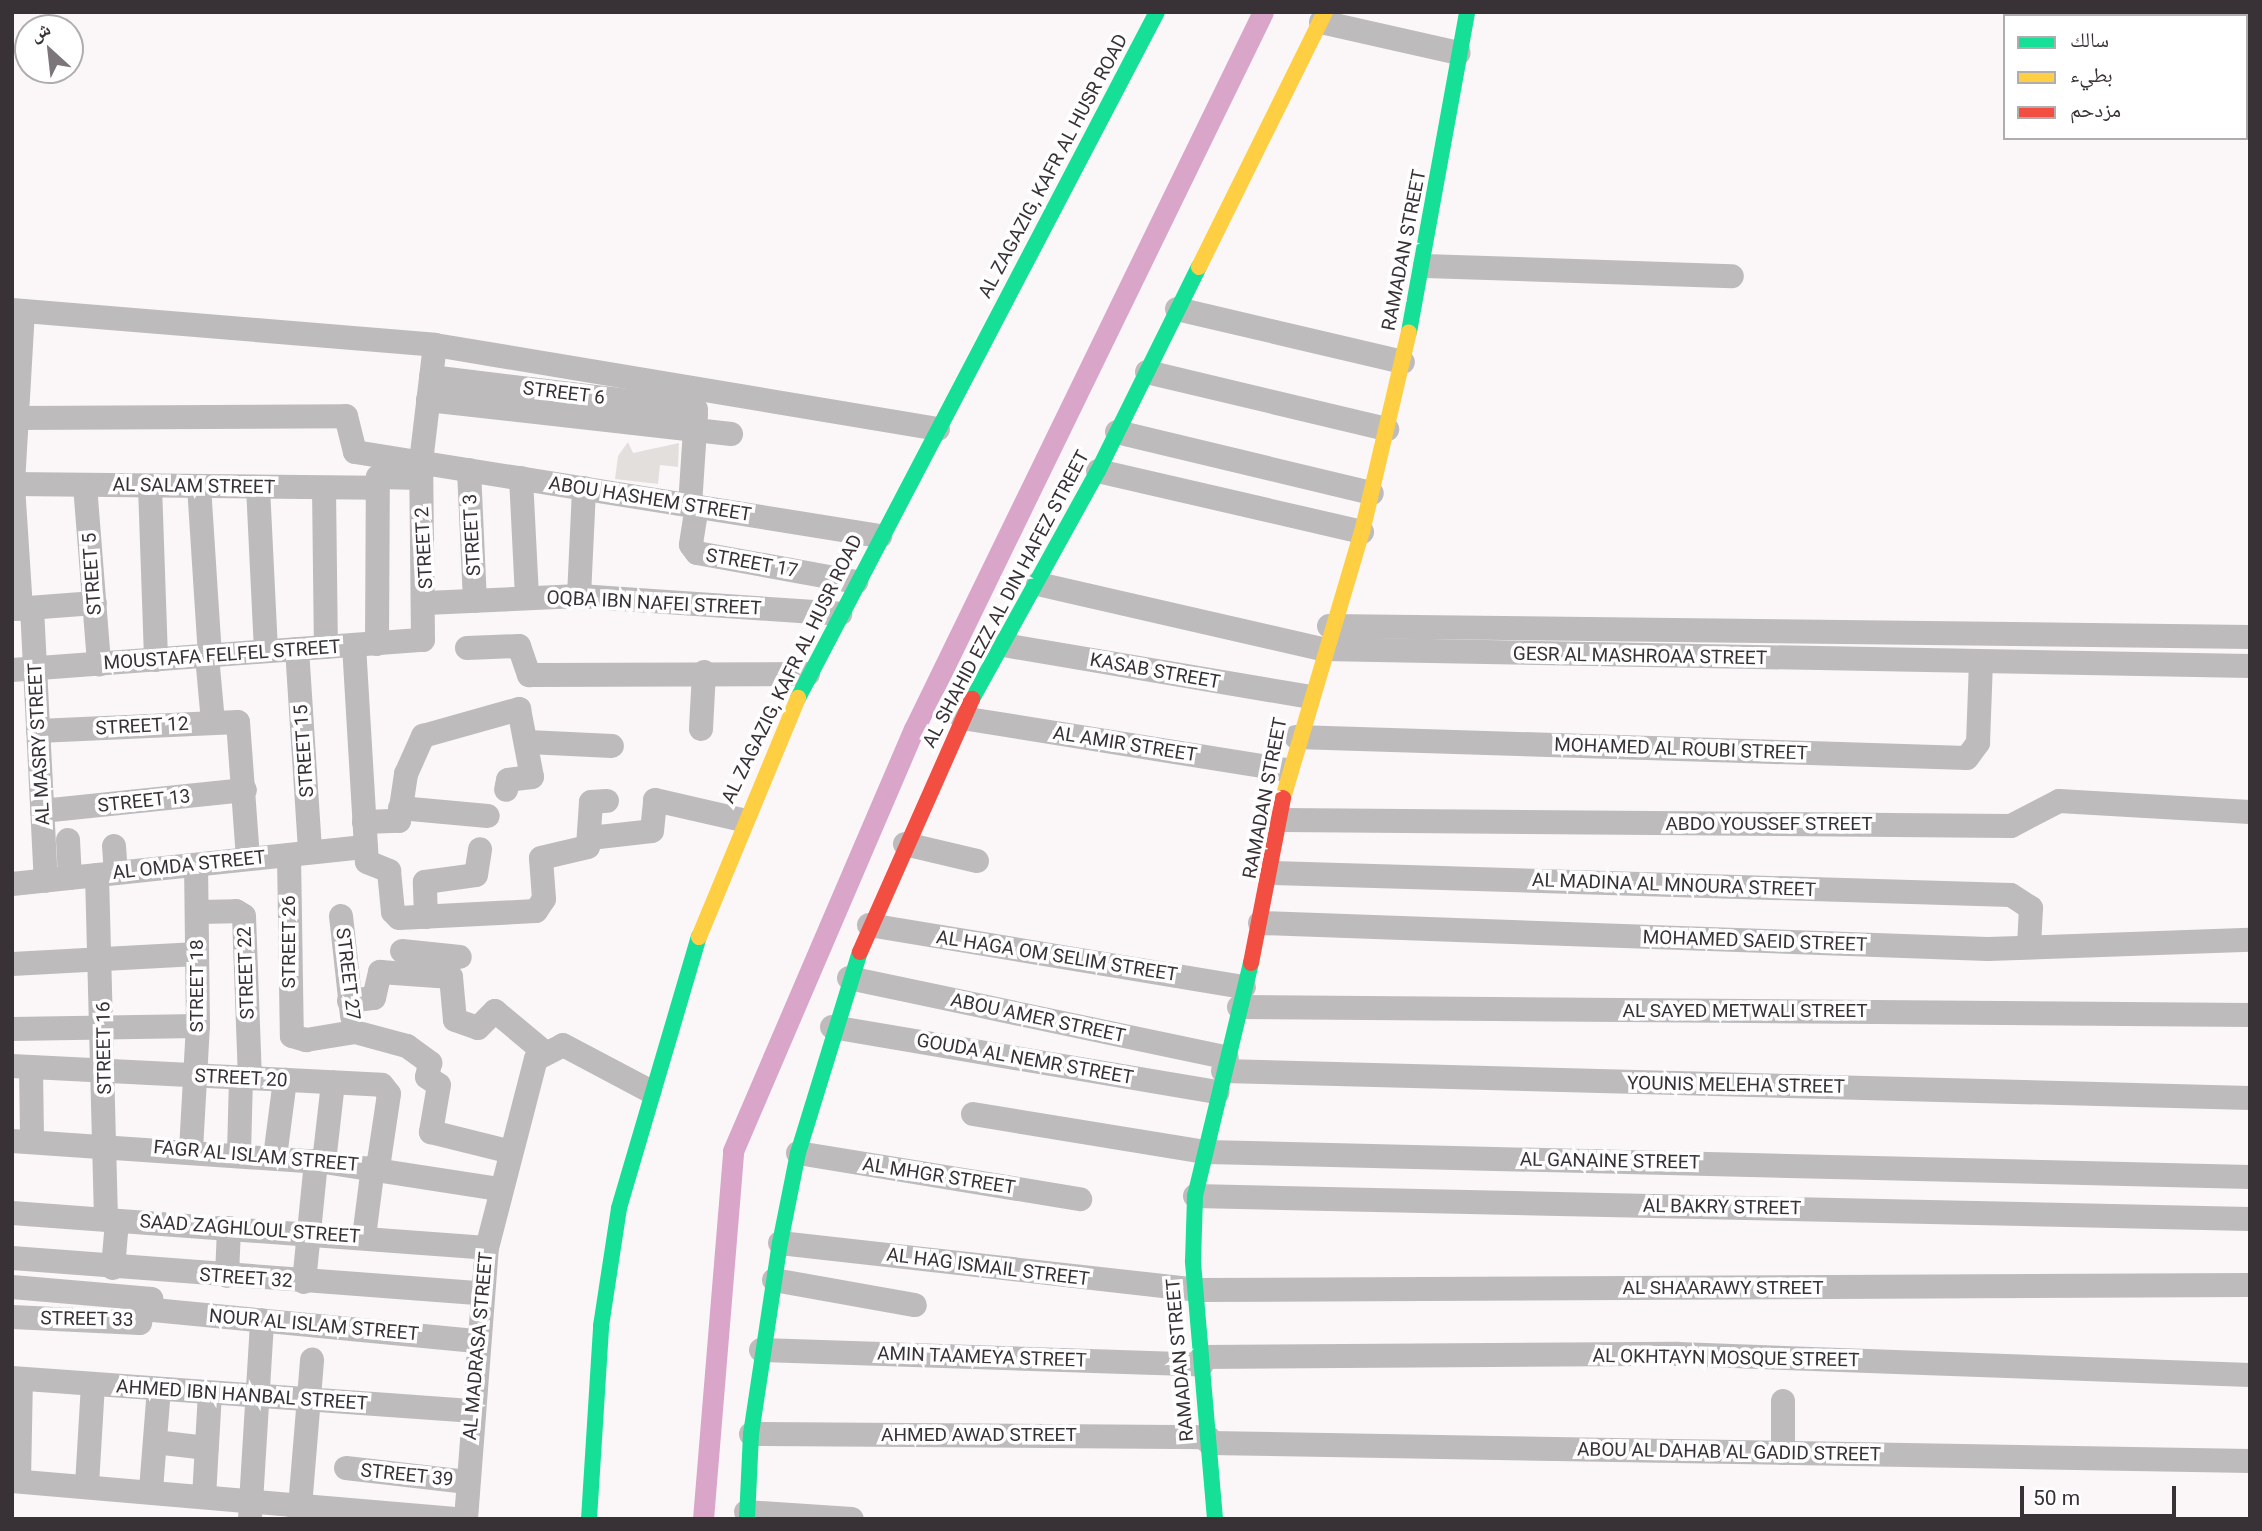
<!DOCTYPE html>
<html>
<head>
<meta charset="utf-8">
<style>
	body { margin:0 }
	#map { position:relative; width:2262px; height:1531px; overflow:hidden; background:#fbf7f9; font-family:Roboto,"Noto Naskh Arabic",sans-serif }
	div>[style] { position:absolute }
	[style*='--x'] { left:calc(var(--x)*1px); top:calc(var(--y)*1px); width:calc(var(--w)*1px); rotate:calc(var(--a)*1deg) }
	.canal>* { height:21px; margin:-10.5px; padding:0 10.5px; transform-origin:10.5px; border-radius:10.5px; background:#d9a5c9 }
	.building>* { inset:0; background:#e2dfdc }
	.street>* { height:24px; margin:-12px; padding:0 12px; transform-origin:12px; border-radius:12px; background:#bebbbd }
	.fast>* { height:16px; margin:-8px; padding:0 8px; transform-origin:8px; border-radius:8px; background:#16e098 }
	.slow>* { height:16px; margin:-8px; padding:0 8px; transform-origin:8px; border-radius:8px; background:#ffcf43 }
	.jam>* { height:16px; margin:-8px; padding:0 8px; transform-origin:8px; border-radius:8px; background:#f24e42 }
	span { translate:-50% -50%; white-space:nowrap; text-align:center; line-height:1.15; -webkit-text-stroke:7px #fff; paint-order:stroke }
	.street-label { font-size:19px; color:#383136 }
	.frame { position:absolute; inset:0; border:14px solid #383136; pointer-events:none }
	.legend { position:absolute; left:2003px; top:14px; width:245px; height:126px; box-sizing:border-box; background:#fff; border:2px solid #afadaf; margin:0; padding:9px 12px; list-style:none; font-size:21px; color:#383136 }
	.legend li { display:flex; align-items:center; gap:14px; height:35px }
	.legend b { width:35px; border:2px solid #afadaf }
	.north { position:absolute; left:14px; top:14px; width:70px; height:70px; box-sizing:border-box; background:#fff; border:2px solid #afadaf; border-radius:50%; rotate:333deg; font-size:19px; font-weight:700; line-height:28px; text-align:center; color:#383136 }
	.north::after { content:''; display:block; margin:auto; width:24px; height:32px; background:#7c767a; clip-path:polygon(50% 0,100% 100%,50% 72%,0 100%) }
	.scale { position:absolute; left:2020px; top:1486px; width:156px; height:32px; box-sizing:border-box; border:4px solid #383136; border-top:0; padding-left:9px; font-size:21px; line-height:24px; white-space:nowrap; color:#383136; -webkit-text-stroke:5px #fff; paint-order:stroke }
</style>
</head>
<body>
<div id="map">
	<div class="canal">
		<div style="--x:703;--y:1519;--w:369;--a:-85.3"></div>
		<div style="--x:733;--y:1151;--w:459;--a:-66.8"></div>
		<div style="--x:914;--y:729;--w:797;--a:-64.05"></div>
	</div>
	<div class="building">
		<div style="clip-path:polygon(628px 442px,633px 453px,679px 443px,678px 467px,660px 465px,658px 484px,615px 479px,618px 456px)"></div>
	</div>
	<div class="street">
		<div style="--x:1321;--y:22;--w:141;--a:12.7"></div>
		<div style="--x:1425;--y:266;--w:307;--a:1.9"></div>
		<div style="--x:1177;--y:309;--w:232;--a:13.2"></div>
		<div style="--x:12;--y:310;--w:424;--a:4.7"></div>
		<div style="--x:435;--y:345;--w:510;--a:9.48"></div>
		<div style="--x:1147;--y:372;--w:247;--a:13.4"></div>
		<div style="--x:431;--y:377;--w:267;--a:6.9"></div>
		<div style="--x:428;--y:400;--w:305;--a:6.4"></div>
		<div style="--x:17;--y:418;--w:329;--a:-0.3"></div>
		<div style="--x:346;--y:416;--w:37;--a:76"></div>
		<div style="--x:355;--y:452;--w:532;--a:9.09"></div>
		<div style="--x:1117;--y:432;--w:262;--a:13.5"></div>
		<div style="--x:469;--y:470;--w:131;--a:87.4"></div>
		<div style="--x:1098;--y:471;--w:271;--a:13"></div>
		<div style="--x:521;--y:478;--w:120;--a:87.1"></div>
		<div style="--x:12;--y:484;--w:365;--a:0.6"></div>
		<div style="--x:85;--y:485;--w:180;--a:85.5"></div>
		<div style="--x:150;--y:486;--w:174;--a:88"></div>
		<div style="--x:199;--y:486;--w:170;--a:86.3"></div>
		<div style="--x:258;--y:487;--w:164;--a:87.2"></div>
		<div style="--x:324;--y:488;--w:159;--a:89.3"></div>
		<div style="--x:690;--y:505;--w:91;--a:-86.2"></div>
		<div style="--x:697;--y:506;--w:39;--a:99"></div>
		<div style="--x:691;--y:545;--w:10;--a:53"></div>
		<div style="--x:697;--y:553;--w:162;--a:10.3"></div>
		<div style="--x:1038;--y:584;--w:291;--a:12.9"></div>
		<div style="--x:1322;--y:649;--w:928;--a:1.05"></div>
		<div style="--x:579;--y:596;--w:108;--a:-87.3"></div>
		<div style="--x:426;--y:603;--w:153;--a:-2.6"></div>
		<div style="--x:579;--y:596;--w:262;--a:3.9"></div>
		<div style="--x:32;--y:608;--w:273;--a:87.1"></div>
		<div style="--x:15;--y:609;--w:80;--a:-4.3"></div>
		<div style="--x:21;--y:609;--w:125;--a:-93.7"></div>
		<div style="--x:13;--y:484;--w:173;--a:-86.7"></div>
		<div style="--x:1329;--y:626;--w:921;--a:0.68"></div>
		<div style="--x:377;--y:644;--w:167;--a:-89.7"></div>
		<div style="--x:378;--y:477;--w:42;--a:1.4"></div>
		<div style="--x:354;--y:645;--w:217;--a:86.6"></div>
		<div style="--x:367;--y:862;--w:24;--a:22"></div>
		<div style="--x:389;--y:871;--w:41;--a:84.4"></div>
		<div style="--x:393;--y:912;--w:8;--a:45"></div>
		<div style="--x:1003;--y:645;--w:307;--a:9.6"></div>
		<div style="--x:467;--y:648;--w:52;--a:-2.2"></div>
		<div style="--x:519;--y:646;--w:31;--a:71"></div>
		<div style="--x:529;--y:675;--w:279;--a:-0.2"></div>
		<div style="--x:297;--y:649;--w:203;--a:86.3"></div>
		<div style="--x:207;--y:656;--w:66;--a:84.8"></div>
		<div style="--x:12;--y:670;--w:412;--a:-4.2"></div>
		<div style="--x:423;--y:640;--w:178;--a:-90.6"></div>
		<div style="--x:421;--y:462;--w:118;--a:-83.2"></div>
		<div style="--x:962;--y:718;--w:329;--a:9.1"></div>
		<div style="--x:701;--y:729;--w:57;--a:-87"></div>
		<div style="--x:38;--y:731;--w:200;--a:-2.6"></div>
		<div style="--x:238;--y:722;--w:137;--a:85.8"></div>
		<div style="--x:1296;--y:737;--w:671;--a:1.79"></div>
		<div style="--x:1967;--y:758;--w:19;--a:-54"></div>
		<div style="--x:1978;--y:743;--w:80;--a:-87.9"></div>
		<div style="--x:528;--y:742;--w:84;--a:2.7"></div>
		<div style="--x:400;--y:808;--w:88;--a:5.2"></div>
		<div style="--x:42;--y:811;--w:204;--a:-5.9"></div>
		<div style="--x:1281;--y:820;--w:730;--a:0.47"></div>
		<div style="--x:2011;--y:826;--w:54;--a:-27.5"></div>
		<div style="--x:2059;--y:801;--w:191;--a:3.3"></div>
		<div style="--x:364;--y:822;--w:35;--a:-2"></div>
		<div style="--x:399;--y:821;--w:48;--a:-81.5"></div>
		<div style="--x:406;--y:774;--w:42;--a:-65.9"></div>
		<div style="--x:423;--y:736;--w:100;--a:-15.7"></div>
		<div style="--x:519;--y:709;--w:69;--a:79.2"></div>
		<div style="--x:532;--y:777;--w:24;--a:173"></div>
		<div style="--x:508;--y:780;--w:10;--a:101"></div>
		<div style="--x:590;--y:838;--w:62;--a:-6.4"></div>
		<div style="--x:652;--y:831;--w:31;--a:-84"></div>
		<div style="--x:655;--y:800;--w:89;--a:12.9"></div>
		<div style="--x:68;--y:840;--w:38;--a:87"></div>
		<div style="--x:905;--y:844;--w:74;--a:13.3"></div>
		<div style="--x:114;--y:846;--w:27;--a:86"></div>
		<div style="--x:289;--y:855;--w:181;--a:89.1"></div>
		<div style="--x:292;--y:1036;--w:15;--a:16"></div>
		<div style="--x:306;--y:1040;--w:50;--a:-9.3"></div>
		<div style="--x:355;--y:1032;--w:54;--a:15.1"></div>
		<div style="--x:407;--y:1046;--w:29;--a:36"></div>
		<div style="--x:430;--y:1063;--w:14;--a:102"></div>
		<div style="--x:427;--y:1077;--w:14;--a:34"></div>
		<div style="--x:439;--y:1085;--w:48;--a:99.7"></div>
		<div style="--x:431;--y:1132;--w:79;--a:13.9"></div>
		<div style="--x:1273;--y:873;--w:738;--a:1.71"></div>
		<div style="--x:2011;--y:895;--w:24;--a:33"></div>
		<div style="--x:2031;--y:908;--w:39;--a:93"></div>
		<div style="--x:97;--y:875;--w:345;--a:88.5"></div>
		<div style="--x:12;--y:884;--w:356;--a:-6"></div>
		<div style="--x:197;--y:912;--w:39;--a:-1"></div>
		<div style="--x:236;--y:911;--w:9;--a:32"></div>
		<div style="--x:244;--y:916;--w:162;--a:87.9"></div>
		<div style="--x:341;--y:916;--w:101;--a:83.7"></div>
		<div style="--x:426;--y:917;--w:35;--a:-92"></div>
		<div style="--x:425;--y:882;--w:51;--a:-7.8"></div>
		<div style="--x:476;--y:875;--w:26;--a:-81"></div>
		<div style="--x:399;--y:918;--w:137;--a:-2.9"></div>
		<div style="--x:536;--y:911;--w:14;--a:-56"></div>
		<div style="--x:544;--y:899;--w:41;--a:-94.2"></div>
		<div style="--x:541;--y:858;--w:48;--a:-13.2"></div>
		<div style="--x:588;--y:847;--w:45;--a:-86.2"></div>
		<div style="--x:591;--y:802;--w:16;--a:-4"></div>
		<div style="--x:1260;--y:923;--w:728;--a:2.05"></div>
		<div style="--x:1988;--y:949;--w:262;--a:-2"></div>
		<div style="--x:869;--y:925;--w:380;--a:9.4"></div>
		<div style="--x:402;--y:951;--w:58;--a:5.9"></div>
		<div style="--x:12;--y:964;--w:185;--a:-3.1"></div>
		<div style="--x:849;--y:978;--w:386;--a:11.9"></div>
		<div style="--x:349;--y:1001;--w:25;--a:-7"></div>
		<div style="--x:374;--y:998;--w:27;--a:-77"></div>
		<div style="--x:380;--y:972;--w:71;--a:4"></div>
		<div style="--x:451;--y:977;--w:43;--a:84.7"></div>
		<div style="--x:455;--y:1020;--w:24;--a:19"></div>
		<div style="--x:478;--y:1028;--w:24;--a:-45"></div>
		<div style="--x:495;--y:1011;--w:62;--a:39.8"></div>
		<div style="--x:1239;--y:1007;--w:1011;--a:0.45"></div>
		<div style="--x:832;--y:1027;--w:391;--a:9.6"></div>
		<div style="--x:12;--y:1029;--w:186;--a:-0.9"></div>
		<div style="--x:12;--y:1066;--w:370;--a:2.9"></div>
		<div style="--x:382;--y:1085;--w:11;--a:52"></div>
		<div style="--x:389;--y:1094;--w:75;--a:98.5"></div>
		<div style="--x:31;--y:1067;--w:74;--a:89.2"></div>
		<div style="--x:1223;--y:1071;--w:1027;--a:1.51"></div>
		<div style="--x:973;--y:1114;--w:236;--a:9.3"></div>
		<div style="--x:1206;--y:1152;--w:1044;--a:1.37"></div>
		<div style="--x:12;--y:1141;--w:313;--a:3.9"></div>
		<div style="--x:324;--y:1162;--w:176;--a:8.8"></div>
		<div style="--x:191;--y:1150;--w:124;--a:-86.8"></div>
		<div style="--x:198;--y:1026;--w:161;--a:-90.7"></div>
		<div style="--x:798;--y:1153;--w:286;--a:9.3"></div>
		<div style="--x:239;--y:1154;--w:76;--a:-88.5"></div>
		<div style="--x:275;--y:1157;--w:78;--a:-82.6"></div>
		<div style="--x:324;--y:1162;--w:80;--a:-83.5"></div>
		<div style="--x:1195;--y:1196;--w:1055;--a:1.25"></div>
		<div style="--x:12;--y:1213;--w:476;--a:4.2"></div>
		<div style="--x:364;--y:1237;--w:71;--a:-82.7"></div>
		<div style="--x:780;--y:1243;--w:419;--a:6.4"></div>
		<div style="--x:1196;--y:1290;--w:1054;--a:-0.27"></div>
		<div style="--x:12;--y:1258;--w:469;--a:4.3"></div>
		<div style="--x:113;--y:1268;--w:47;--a:-85.1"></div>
		<div style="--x:227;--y:1276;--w:48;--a:-87.6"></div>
		<div style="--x:774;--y:1280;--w:143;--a:10.1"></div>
		<div style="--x:304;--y:1282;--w:122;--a:-84.3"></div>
		<div style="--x:12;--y:1287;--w:140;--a:4.9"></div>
		<div style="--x:151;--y:1299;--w:10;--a:84"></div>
		<div style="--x:12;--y:1317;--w:128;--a:2.7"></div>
		<div style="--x:140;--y:1323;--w:14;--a:-78"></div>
		<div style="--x:143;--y:1309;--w:334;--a:5.5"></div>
		<div style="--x:761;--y:1350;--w:441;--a:1.9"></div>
		<div style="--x:1202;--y:1357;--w:476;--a:-0.4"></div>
		<div style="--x:1678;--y:1354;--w:572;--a:2.1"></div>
		<div style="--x:12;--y:1378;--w:460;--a:4.1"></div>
		<div style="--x:1783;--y:1401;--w:52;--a:90"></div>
		<div style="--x:751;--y:1434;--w:457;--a:0.4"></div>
		<div style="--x:155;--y:1442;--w:52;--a:6.6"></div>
		<div style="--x:1209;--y:1443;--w:1041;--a:0.99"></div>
		<div style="--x:346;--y:1468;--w:122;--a:6.6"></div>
		<div style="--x:12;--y:1481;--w:442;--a:4.9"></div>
		<div style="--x:19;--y:1481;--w:102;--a:-88.9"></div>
		<div style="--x:87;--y:1485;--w:101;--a:-86.6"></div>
		<div style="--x:151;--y:1490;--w:101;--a:-85.5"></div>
		<div style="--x:204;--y:1497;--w:104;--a:-86.7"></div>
		<div style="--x:746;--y:1512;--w:106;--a:3.8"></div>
		<div style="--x:250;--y:1519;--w:199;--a:-86.5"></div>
		<div style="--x:299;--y:1519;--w:160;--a:-85.3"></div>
		<div style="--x:466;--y:1519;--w:272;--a:-85.6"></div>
		<div style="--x:487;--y:1248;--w:195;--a:-75.5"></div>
		<div style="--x:536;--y:1059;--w:30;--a:-27"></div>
		<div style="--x:563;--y:1045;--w:98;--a:27.9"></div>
	</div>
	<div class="fast">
		<div style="--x:1409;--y:332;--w:325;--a:-79.7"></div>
		<div style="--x:798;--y:698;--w:774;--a:-62.38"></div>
		<div style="--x:972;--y:699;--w:260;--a:-61.1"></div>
		<div style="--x:1098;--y:471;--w:228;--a:-63.7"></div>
		<div style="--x:589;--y:1519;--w:193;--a:-86.4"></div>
		<div style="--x:601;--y:1326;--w:119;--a:-81.3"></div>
		<div style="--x:619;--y:1208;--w:283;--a:-73.6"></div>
		<div style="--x:747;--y:1519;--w:85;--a:-87.3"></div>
		<div style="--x:751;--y:1434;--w:193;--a:-81.4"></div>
		<div style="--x:780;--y:1243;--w:92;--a:-78.7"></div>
		<div style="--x:798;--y:1153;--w:210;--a:-72.9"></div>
		<div style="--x:1215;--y:1519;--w:259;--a:-94.9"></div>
		<div style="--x:1193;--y:1261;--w:65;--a:-88.2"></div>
		<div style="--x:1195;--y:1196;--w:240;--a:-76.5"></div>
	</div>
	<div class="slow">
		<div style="--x:1199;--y:267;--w:284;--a:-63.7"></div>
		<div style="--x:1283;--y:798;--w:277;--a:-73.5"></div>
		<div style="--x:1362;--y:532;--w:205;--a:-76.8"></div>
		<div style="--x:699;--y:937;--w:259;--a:-67.5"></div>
	</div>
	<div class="jam">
		<div style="--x:860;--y:952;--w:277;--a:-66.1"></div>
		<div style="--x:1251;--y:963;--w:168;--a:-79"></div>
	</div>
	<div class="street-label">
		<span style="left:1053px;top:166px;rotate:-62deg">AL ZAGAZIG, KAFR AL HUSR ROAD</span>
		<span style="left:1404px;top:250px;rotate:-79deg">RAMADAN STREET</span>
		<span style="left:564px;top:393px;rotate:7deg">STREET 6</span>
		<span style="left:194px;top:486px;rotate:1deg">AL SALAM STREET</span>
		<span style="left:650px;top:499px;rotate:9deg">ABOU HASHEM STREET</span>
		<span style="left:472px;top:535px;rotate:-93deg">STREET 3</span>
		<span style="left:424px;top:548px;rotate:-93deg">STREET 2</span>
		<span style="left:752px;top:563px;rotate:10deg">STREET 17</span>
		<span style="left:92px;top:574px;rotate:-94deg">STREET 5</span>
		<span style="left:1006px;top:599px;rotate:-62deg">AL SHAHID EZZ AL DIN HAFEZ STREET</span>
		<span style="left:654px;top:603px;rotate:3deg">OQBA IBN NAFEI STREET</span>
		<span style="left:222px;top:655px;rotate:-4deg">MOUSTAFA FELFEL STREET</span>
		<span style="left:1640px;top:656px;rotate:1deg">GESR AL MASHROAA STREET</span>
		<span style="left:792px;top:669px;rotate:-64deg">AL ZAGAZIG, KAFR AL HUSR ROAD</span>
		<span style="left:1155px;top:671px;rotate:10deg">KASAB STREET</span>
		<span style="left:142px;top:726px;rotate:-3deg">STREET 12</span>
		<span style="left:39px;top:744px;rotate:-93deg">AL MASRY STREET</span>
		<span style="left:1125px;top:744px;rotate:9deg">AL AMIR STREET</span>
		<span style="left:1681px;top:749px;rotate:2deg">MOHAMED AL ROUBI STREET</span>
		<span style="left:304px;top:751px;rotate:-94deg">STREET 15</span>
		<span style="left:1265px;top:798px;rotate:-79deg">RAMADAN STREET</span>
		<span style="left:144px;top:801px;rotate:-6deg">STREET 13</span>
		<span style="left:1769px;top:824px">ABDO YOUSSEF STREET</span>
		<span style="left:189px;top:865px;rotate:-6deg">AL OMDA STREET</span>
		<span style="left:1674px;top:885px;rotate:2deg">AL MADINA AL MNOURA STREET</span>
		<span style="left:1755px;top:941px;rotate:2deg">MOHAMED SAEID STREET</span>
		<span style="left:289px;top:942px;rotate:-90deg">STREET 26</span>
		<span style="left:1057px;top:956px;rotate:9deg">AL HAGA OM SELIM STREET</span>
		<span style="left:246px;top:973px;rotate:-92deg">STREET 22</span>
		<span style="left:348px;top:974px;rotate:83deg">STREET 27</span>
		<span style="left:197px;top:986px;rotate:-90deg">STREET 18</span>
		<span style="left:1745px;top:1011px">AL SAYED METWALI STREET</span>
		<span style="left:1038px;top:1018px;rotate:12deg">ABOU AMER STREET</span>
		<span style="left:104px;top:1048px;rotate:-91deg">STREET 16</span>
		<span style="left:1025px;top:1059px;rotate:10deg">GOUDA AL NEMR STREET</span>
		<span style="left:241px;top:1078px;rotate:3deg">STREET 20</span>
		<span style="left:1736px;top:1085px;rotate:1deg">YOUNIS MELEHA STREET</span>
		<span style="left:256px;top:1156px;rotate:5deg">FAGR AL ISLAM STREET</span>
		<span style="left:1610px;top:1161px;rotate:1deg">AL GANAINE STREET</span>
		<span style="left:939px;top:1176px;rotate:9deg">AL MHGR STREET</span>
		<span style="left:1722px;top:1207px;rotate:1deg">AL BAKRY STREET</span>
		<span style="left:250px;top:1229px;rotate:4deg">SAAD ZAGHLOUL STREET</span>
		<span style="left:988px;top:1267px;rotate:7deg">AL HAG ISMAIL STREET</span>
		<span style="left:246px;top:1278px;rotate:4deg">STREET 32</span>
		<span style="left:1723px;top:1288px">AL SHAARAWY STREET</span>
		<span style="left:87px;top:1319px;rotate:1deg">STREET 33</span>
		<span style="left:314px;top:1325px;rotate:5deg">NOUR AL ISLAM STREET</span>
		<span style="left:478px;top:1346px;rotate:-85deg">AL MADRASA STREET</span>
		<span style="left:982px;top:1357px;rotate:2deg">AMIN TAAMEYA STREET</span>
		<span style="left:1726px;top:1358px;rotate:1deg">AL OKHTAYN MOSQUE STREET</span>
		<span style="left:1180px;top:1360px;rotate:-95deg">RAMADAN STREET</span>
		<span style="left:242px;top:1395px;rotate:4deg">AHMED IBN HANBAL STREET</span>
		<span style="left:979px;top:1435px">AHMED AWAD STREET</span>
		<span style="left:1729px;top:1452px;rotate:1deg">ABOU AL DAHAB AL GADID STREET</span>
		<span style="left:407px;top:1475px;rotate:6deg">STREET 39</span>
	</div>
	<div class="frame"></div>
	<ul class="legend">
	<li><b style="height:9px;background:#16e098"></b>سالك</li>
	<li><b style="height:9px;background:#ffcf43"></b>بطيء</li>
	<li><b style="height:9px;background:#f24e42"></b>مزدحم</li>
	</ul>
	<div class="north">ش</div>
	<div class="scale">50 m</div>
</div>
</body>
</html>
